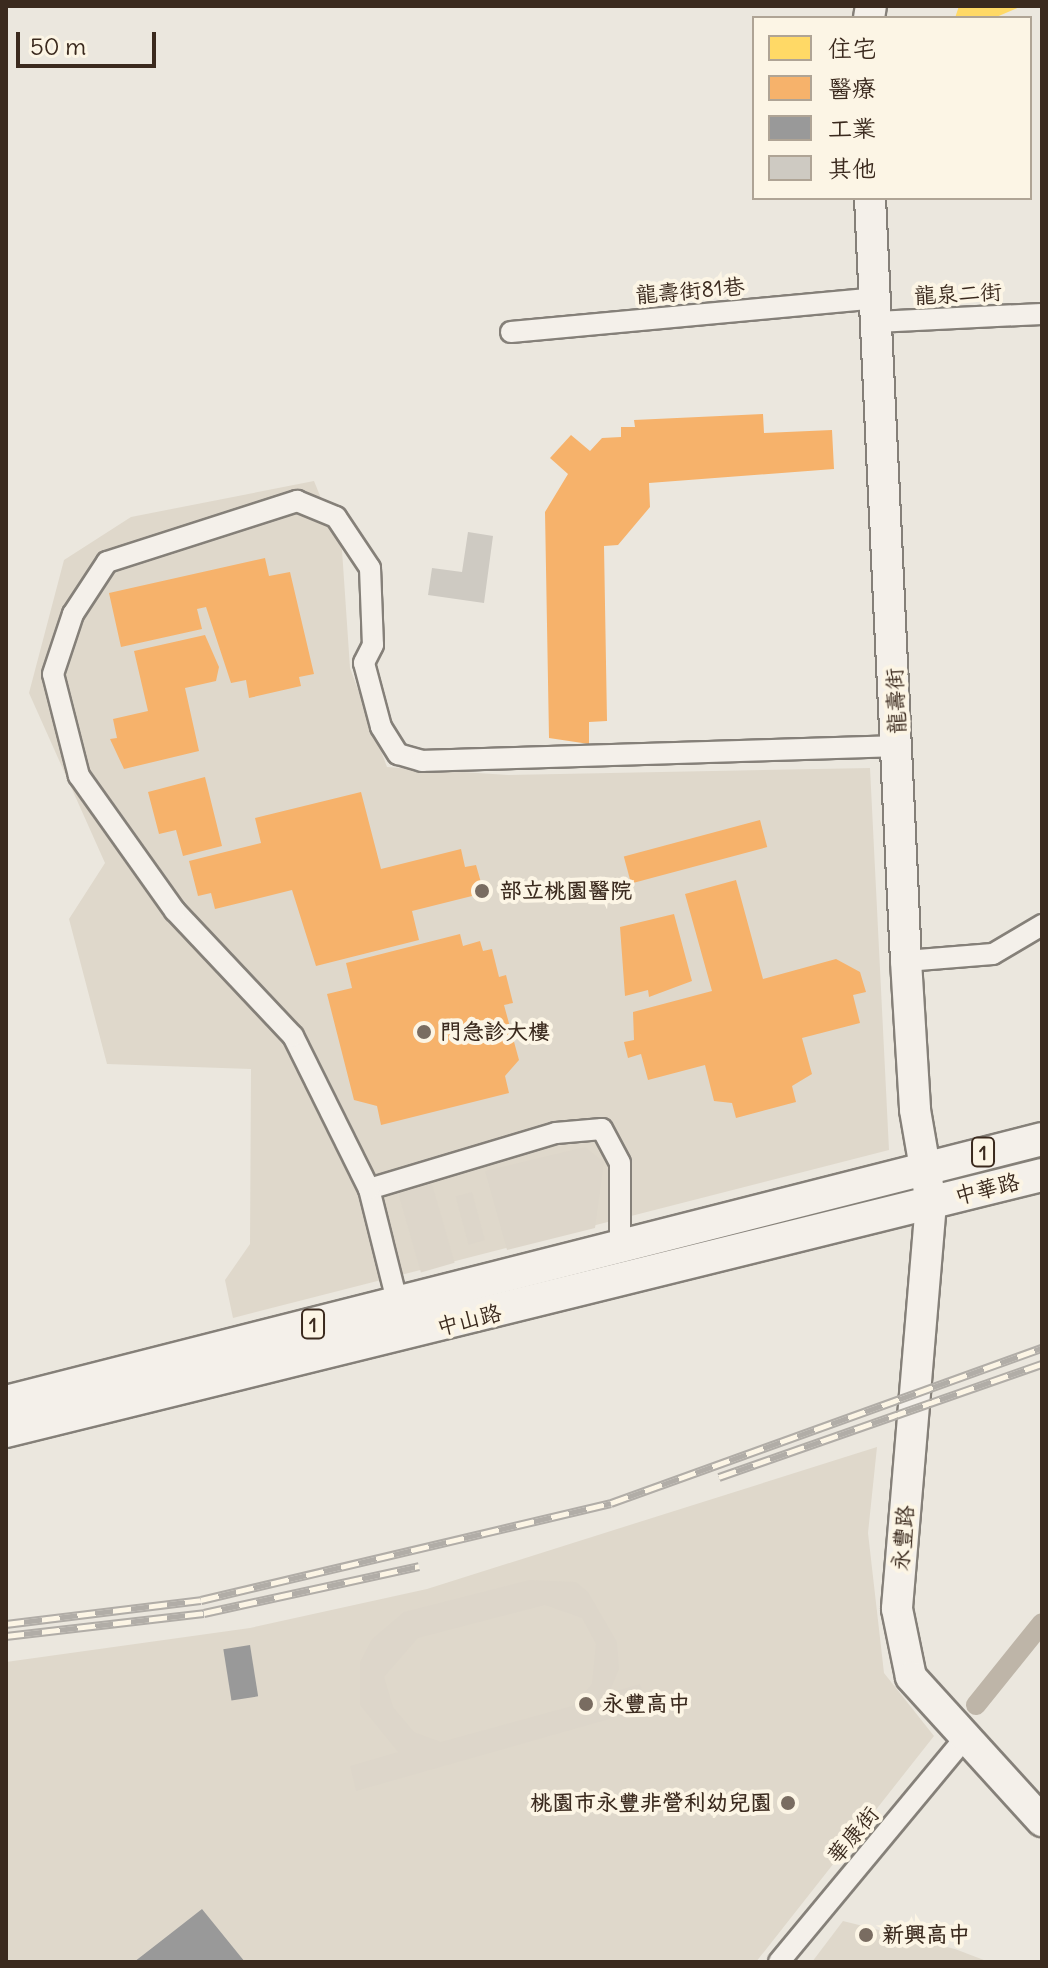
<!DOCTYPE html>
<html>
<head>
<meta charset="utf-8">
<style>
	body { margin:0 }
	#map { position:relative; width:1048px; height:1968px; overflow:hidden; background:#ebe7de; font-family:Delius,"LXGW WenKai TC",sans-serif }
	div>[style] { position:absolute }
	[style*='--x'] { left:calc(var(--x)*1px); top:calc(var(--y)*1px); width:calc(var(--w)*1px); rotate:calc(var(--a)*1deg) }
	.built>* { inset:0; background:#dfd8cb }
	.green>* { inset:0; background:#ddd6ca; transform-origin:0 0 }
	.homes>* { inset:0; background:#ffd966 }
	.health>* { inset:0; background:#f6b26b; transform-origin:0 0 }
	.industry>* { inset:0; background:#999; transform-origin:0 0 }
	.canal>* { height:20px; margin:-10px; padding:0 10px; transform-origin:10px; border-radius:10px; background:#beb5a8 }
	.building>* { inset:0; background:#cecac2 }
	.roads { filter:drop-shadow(2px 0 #858079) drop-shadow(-2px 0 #858079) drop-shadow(0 2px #858079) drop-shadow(0 -2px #858079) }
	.street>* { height:20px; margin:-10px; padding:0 10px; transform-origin:10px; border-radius:10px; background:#f4f0ea }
	.secondary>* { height:30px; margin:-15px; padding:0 15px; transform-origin:15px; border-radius:15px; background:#f4f0ea }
	.primary>* { height:32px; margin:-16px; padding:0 16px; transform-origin:16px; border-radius:16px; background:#f4f0ea }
	.rail>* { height:9px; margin-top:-4.5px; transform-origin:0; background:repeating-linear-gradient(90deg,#fcf5e5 0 18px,#b1ada7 0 36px); box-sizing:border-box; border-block:2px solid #b1ada7 }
	.dots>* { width:22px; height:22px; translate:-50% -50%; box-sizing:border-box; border:4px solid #fcf5e5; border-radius:50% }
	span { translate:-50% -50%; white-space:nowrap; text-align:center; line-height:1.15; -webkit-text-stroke:8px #fcf5e5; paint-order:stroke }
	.shield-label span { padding:2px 6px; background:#fcf5e5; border:2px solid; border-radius:6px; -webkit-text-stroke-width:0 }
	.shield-label { font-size:20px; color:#3b2a1e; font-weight:700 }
	.street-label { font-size:22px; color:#3b2a1e }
	.poi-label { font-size:22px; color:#3b2a1e; font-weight:700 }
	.left { translate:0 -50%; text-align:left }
	.right { translate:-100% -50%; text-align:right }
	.frame { position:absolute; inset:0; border:8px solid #3b2a1e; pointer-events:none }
	.legend { position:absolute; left:752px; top:16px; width:280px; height:184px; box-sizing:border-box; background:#fcf5e5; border:2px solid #afa495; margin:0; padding:10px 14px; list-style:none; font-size:24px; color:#3b2a1e }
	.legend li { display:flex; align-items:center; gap:16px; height:40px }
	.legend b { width:40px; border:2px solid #afa495 }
	.scale { position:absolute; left:16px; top:32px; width:140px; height:36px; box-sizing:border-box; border:4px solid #3b2a1e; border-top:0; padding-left:10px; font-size:24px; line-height:28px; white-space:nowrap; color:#3b2a1e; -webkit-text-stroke:6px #fcf5e5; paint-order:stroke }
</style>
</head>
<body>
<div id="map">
	<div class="built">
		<div style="clip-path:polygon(314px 481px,342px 550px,350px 668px,387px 767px,508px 775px,870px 768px,889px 1150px,233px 1318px,225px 1280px,250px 1244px,251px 1069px,107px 1064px,69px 919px,105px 863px,29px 693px,64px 560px,131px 517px)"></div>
		<div style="clip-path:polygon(877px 1447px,868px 1533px,884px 1673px,934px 1736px,756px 1962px,6px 1962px,6px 1662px,250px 1628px,427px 1589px)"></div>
		<div style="clip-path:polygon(843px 1921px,955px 1949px,989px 1962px,812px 1962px)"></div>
	</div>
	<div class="green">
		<div style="clip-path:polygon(585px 1147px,604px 1162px,595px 1228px,507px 1250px,485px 1171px)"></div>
		<div style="left:432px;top:1184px;width:82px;height:35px;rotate:74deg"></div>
		<div style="left:472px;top:1192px;width:50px;height:17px;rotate:75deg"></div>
		<div style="clip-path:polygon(evenodd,530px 1580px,576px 1582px,588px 1592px,617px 1642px,619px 1669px,609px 1693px,640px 1684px,648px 1708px,356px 1791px,350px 1766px,398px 1752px,360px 1705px,360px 1662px,372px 1639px,404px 1612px,530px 1580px,545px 1605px,582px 1618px,596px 1644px,592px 1684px,572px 1706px,441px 1742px,414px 1732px,393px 1707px,384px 1677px,418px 1638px,545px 1605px)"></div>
	</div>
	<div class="homes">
		<div style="clip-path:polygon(959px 6px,1022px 6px,994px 18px,955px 18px)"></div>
	</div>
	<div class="health">
		<div style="clip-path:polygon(763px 414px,764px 433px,832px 430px,834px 469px,649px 483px,650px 507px,618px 545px,604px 546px,607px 721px,589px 722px,589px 744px,549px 738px,545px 512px,568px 474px,550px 458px,571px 435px,590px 451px,602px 438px,621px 437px,621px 427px,635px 427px,634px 420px)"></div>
		<div style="clip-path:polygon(265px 558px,269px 576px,290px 572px,314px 674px,299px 677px,301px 686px,249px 698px,246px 680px,231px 683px,206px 607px,197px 609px,202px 629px,121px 647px,109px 593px)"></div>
		<div style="clip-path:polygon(205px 635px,219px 667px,216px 681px,185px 688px,199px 751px,124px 769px,110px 739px,117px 738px,113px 719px,148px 711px,134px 651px)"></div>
		<div style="clip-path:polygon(205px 777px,222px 846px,183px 856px,176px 830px,159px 834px,148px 792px)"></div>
		<div style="clip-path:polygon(361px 792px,381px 869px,461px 849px,465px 867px,476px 865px,484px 893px,412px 911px,419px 940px,316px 966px,292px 890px,215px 909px,211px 893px,198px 896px,189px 861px,261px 843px,255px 818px)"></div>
		<div style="left:760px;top:820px;width:28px;height:141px;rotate:75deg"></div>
		<div style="clip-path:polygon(736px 880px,763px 979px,836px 959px,860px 972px,866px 992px,853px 995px,860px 1023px,802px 1038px,812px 1074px,792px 1086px,796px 1102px,736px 1118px,732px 1103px,714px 1101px,705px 1065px,648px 1080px,641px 1054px,628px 1058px,624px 1042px,634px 1040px,633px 1012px,712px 991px,685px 894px)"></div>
		<div style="clip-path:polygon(674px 914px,692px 981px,649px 997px,648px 990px,625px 996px,620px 927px)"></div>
		<div style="clip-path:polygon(460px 934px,463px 946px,480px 941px,483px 951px,492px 949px,499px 977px,506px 975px,513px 1003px,504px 1005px,519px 1060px,505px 1076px,509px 1093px,381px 1125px,377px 1106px,354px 1100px,327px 994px,352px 988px,346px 963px)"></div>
	</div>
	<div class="industry">
		<div style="left:250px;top:1645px;width:52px;height:27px;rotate:81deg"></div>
		<div style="clip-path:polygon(202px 1909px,245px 1962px,134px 1962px,170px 1934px)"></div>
	</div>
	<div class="canal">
		<div style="--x:976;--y:1705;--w:105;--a:-51.2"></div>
	</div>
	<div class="building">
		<div style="clip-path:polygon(468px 532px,493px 536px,484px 603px,428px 595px,432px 568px,462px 572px)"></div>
	</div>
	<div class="roads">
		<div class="street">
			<div style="--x:876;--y:322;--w:166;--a:-2.8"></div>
			<div style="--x:511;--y:332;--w:366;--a:-5.3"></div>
			<div style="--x:906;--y:961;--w:87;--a:-4.6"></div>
			<div style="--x:993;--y:954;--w:57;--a:-30.6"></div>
			<div style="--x:369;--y:1189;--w:195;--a:-16.7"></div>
			<div style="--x:556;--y:1133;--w:46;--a:-5"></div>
			<div style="--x:602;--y:1129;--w:38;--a:62"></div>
			<div style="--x:620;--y:1163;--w:82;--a:90"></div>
			<div style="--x:400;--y:1313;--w:128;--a:-104"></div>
			<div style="--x:369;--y:1189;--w:171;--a:-116.4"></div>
			<div style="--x:293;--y:1036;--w:172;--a:-133.3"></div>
			<div style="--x:175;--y:911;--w:166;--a:-125.4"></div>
			<div style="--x:79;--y:776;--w:105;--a:-104.3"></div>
			<div style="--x:53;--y:674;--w:63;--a:-71.6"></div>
			<div style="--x:73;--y:614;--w:62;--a:-56.8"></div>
			<div style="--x:107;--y:562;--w:200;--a:-17.8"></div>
			<div style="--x:297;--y:501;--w:42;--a:22.3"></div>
			<div style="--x:336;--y:517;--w:61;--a:56.3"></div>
			<div style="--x:370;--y:568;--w:77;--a:87.8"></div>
			<div style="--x:373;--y:645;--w:20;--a:117"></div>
			<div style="--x:364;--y:663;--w:66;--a:75.1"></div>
			<div style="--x:381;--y:727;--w:32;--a:58"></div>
			<div style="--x:398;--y:754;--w:25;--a:16"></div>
			<div style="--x:422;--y:761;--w:476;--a:-1.8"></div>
			<div style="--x:779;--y:1962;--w:290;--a:-50.3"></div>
		</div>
		<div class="secondary">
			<div style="--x:869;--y:18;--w:12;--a:-81"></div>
			<div style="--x:870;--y:198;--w:764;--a:87.3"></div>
			<div style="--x:906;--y:961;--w:149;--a:86.5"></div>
			<div style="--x:915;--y:1110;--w:94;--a:80.2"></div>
			<div style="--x:931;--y:1203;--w:407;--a:94.8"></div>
			<div style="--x:897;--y:1609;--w:69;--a:78.4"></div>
			<div style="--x:911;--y:1677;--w:195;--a:47.7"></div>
		</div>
		<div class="primary">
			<div style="--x:6;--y:1402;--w:1069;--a:-14.24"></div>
			<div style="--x:6;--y:1431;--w:1067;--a:-13.88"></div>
		</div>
	</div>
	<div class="rail">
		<div style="--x:719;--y:1477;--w:342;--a:-19.3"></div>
		<div style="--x:6;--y:1624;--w:196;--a:-7"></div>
		<div style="--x:201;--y:1600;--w:421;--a:-13.3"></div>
		<div style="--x:611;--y:1503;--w:458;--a:-19.8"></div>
		<div style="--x:6;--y:1636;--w:199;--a:-6.6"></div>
		<div style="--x:204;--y:1613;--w:220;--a:-12.3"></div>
	</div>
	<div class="dots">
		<div style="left:482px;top:891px;background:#796c61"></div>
		<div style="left:424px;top:1032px;background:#796c61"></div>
		<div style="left:586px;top:1704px;background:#796c61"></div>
		<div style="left:788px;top:1803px;background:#796c61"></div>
		<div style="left:866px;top:1935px;background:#796c61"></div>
	</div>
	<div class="shield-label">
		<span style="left:983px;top:1152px">1</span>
		<span style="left:313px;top:1324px">1</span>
	</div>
	<div class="street-label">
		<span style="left:690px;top:291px;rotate:-5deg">龍壽街81巷</span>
		<span style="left:958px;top:294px;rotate:-3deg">龍泉二街</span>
		<span style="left:896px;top:701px;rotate:-93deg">龍壽街</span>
		<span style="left:987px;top:1189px;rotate:-14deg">中華路</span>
		<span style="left:469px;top:1320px;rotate:-14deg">中山路</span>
		<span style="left:903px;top:1538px;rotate:-85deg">永豐路</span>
		<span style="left:853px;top:1835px;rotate:-50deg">華康街</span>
	</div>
	<div class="poi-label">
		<span class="left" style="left:500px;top:891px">部立桃園醫院</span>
		<span class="left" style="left:440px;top:1032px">門急診大樓</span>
		<span class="left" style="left:602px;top:1704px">永豐高中</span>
		<span class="right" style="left:772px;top:1803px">桃園市永豐非營利幼兒園</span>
		<span class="left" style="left:882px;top:1935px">新興高中</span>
	</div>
	<div class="frame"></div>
	<ul class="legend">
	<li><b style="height:22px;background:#ffd966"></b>住宅</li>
	<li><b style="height:22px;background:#f6b26b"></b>醫療</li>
	<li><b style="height:22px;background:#999"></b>工業</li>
	<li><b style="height:22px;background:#cecac2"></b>其他</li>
	</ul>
	<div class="scale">50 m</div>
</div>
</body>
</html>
